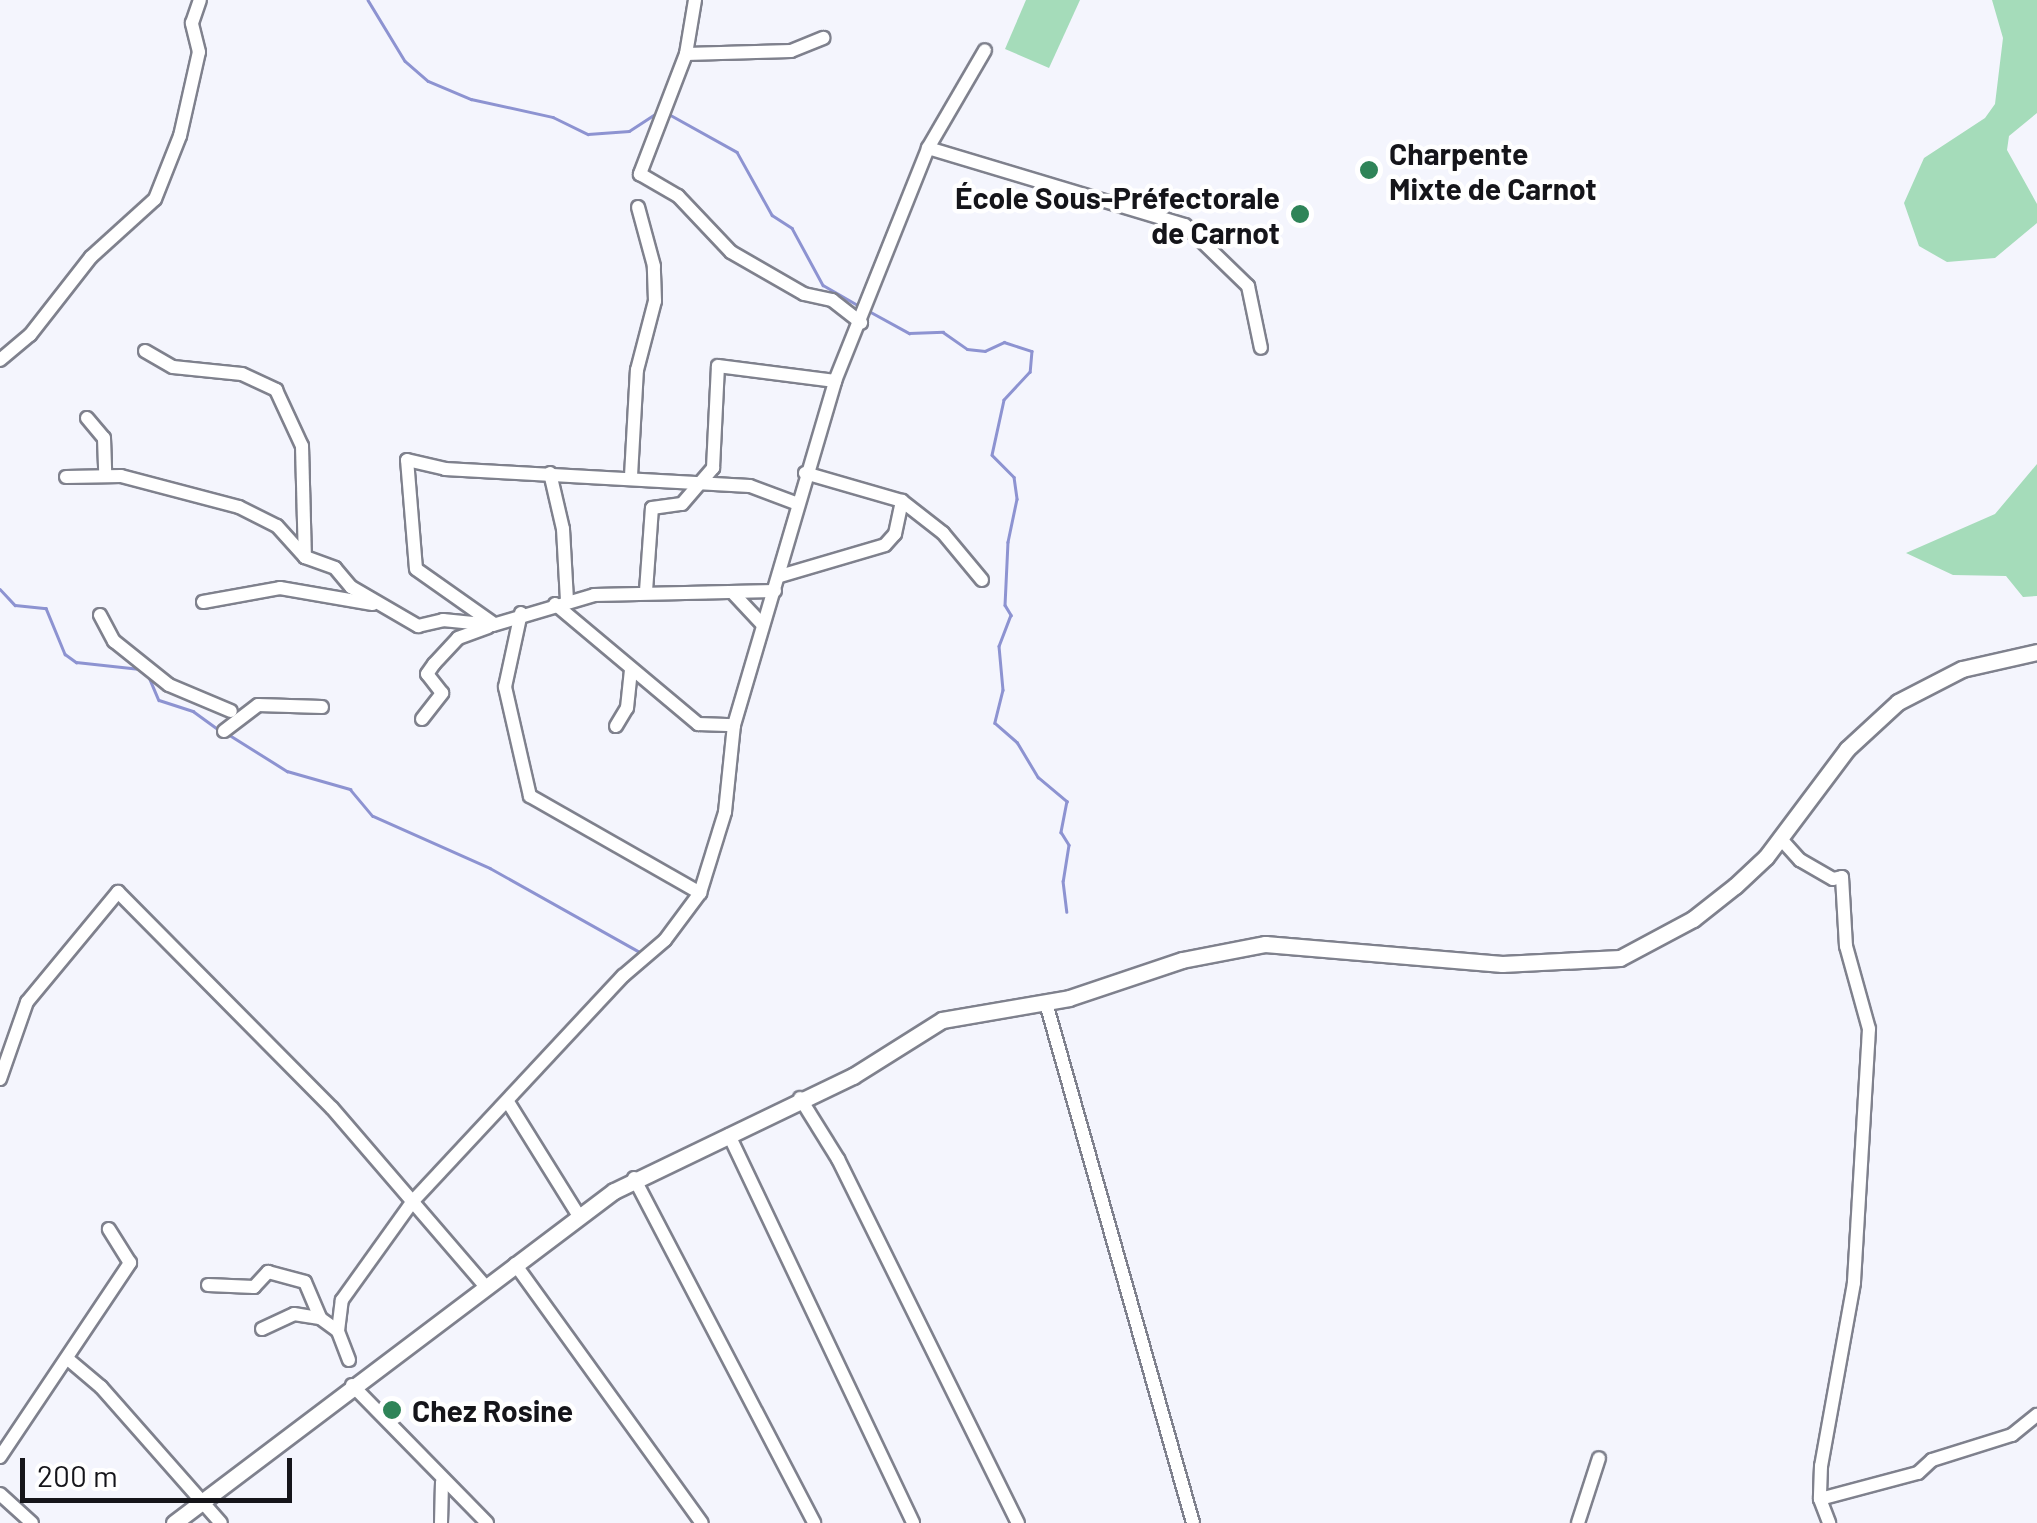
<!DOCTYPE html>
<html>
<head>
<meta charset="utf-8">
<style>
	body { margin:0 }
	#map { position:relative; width:2037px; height:1523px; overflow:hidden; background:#f4f5fd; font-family:Barlow,sans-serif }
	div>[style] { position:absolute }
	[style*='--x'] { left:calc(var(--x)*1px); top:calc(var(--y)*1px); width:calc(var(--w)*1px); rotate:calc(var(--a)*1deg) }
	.green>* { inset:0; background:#a5dcba }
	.stream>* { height:2.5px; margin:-1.25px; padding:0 1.25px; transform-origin:1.25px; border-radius:1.25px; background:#8d93d1 }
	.roads { filter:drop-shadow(2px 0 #7f818d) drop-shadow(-2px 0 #7f818d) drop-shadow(0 2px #7f818d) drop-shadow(0 -2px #7f818d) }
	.minor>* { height:12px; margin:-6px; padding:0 6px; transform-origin:6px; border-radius:6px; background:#fff }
	.major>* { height:15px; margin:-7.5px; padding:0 7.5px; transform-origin:7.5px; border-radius:7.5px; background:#fff }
	.dots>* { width:28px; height:28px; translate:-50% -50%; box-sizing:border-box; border:5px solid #fff; border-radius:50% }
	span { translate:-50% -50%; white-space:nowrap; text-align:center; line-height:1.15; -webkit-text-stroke:9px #fff; paint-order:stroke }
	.poi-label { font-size:30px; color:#15151a; font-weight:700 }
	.left { translate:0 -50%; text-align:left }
	.right { translate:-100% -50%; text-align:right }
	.scale { position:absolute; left:20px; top:1458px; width:272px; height:45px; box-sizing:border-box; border:5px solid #15151a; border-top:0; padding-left:12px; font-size:30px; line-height:35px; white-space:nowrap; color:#15151a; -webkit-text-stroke:8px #fff; paint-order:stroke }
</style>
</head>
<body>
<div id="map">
	<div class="green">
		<div style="clip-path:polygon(1026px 0,1080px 0,1049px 68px,1005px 49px)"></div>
		<div style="clip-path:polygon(1992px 0,2037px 0,2037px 113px,2009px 136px,2007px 150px,2037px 204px,2037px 223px,1995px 258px,1947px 262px,1919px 246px,1904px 203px,1924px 158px,1985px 118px,1995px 104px,2003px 38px)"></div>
		<div style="clip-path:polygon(2037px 464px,2037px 596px,2023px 597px,2006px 576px,1953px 575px,1906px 553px,1995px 514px)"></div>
	</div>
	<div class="stream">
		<div style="--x:368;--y:0;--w:71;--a:58.8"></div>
		<div style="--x:405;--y:61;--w:30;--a:41"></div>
		<div style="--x:428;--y:81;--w:47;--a:22.7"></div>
		<div style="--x:471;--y:99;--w:84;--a:12.4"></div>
		<div style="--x:553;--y:117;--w:39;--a:26"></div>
		<div style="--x:588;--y:134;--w:41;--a:-4.2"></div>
		<div style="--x:629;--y:131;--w:31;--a:-33"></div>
		<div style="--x:667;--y:113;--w:80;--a:29.1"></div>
		<div style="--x:737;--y:152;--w:72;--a:60.9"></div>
		<div style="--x:772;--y:215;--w:24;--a:33"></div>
		<div style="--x:792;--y:228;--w:65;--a:61.5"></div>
		<div style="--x:823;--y:285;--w:39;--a:30"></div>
		<div style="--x:869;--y:311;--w:46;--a:28.8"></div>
		<div style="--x:909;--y:333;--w:34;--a:-2"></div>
		<div style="--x:943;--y:332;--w:29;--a:35"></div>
		<div style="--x:967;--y:349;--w:18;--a:6"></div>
		<div style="--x:985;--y:351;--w:21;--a:-25"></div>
		<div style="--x:1004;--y:342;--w:29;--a:18"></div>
		<div style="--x:1032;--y:351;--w:21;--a:95"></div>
		<div style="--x:1030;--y:372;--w:38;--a:133"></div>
		<div style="--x:1004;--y:400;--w:56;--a:102.3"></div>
		<div style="--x:992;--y:455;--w:31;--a:45"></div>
		<div style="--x:1014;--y:477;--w:22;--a:82"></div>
		<div style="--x:1017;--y:499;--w:44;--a:101.8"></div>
		<div style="--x:1008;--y:542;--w:63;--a:92.7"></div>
		<div style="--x:1005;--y:605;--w:12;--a:59"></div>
		<div style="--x:1011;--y:615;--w:33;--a:111"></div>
		<div style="--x:999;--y:646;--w:44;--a:84.8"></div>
		<div style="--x:1003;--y:690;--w:34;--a:104"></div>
		<div style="--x:995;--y:723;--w:29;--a:41"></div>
		<div style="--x:1017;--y:742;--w:41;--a:59"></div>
		<div style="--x:1038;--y:777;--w:38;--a:40"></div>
		<div style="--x:1067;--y:801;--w:32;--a:101"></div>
		<div style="--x:1061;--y:832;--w:15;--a:58"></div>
		<div style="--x:1069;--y:845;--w:36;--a:99"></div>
		<div style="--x:1063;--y:881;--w:31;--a:83"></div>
		<div style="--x:0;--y:589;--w:22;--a:47"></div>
		<div style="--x:15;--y:605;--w:31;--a:6"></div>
		<div style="--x:46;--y:608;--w:50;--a:67.6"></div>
		<div style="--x:65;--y:654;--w:14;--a:36"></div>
		<div style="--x:76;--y:662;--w:64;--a:6.2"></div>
		<div style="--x:149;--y:677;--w:25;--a:67"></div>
		<div style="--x:159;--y:700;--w:36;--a:18"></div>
		<div style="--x:193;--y:711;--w:31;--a:36"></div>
		<div style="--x:228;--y:734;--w:70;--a:32.1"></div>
		<div style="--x:287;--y:771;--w:66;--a:15.9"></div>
		<div style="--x:350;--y:789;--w:35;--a:50"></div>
		<div style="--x:373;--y:816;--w:128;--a:24"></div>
		<div style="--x:490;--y:868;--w:170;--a:29.3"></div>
	</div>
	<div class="roads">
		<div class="minor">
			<div style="--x:695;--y:0;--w:55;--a:99.5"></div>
			<div style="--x:686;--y:54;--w:129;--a:111"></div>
			<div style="--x:640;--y:174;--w:44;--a:30.1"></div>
			<div style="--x:678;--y:196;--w:77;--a:46.6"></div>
			<div style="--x:731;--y:252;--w:84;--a:29.9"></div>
			<div style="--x:804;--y:294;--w:29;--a:12"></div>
			<div style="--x:832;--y:300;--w:37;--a:38"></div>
			<div style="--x:686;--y:54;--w:105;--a:-1.6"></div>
			<div style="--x:791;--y:51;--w:35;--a:-22"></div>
			<div style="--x:928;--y:148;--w:268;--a:16.7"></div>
			<div style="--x:1185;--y:225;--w:88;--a:44.1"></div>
			<div style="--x:1248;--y:286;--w:63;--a:78.2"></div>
			<div style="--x:145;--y:351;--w:32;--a:30"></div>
			<div style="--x:173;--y:367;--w:69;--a:5.8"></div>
			<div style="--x:242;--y:374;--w:38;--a:25"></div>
			<div style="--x:276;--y:390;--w:62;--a:65.1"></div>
			<div style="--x:302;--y:446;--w:111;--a:88.5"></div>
			<div style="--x:0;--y:360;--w:39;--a:-40"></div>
			<div style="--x:30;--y:335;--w:99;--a:-52"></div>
			<div style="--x:91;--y:257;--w:86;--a:-42.2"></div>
			<div style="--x:155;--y:199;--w:68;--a:-68.4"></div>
			<div style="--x:180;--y:136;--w:86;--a:-77.3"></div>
			<div style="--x:199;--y:52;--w:30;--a:-104"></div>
			<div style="--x:192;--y:23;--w:24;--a:-71"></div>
			<div style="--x:87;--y:418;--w:26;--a:50"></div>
			<div style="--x:104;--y:438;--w:38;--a:88"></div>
			<div style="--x:550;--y:473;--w:57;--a:76.9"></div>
			<div style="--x:563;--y:529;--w:72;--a:86.8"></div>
			<div style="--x:805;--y:473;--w:101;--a:16.1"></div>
			<div style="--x:902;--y:501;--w:52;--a:38"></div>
			<div style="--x:943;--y:533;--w:61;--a:50.3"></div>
			<div style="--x:631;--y:476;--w:106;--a:-86.8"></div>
			<div style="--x:637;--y:370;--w:71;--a:-75.4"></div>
			<div style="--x:655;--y:301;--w:35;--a:-92"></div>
			<div style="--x:654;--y:266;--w:61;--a:-105.2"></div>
			<div style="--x:66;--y:477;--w:55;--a:-1"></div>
			<div style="--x:121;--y:476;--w:122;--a:14.7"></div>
			<div style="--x:239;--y:507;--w:42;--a:26.6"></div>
			<div style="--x:277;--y:526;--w:42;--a:47.9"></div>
			<div style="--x:305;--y:557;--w:32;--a:20"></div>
			<div style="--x:335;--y:568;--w:25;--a:50"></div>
			<div style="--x:351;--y:587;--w:78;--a:30.2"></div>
			<div style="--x:418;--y:626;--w:26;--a:-13"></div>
			<div style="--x:443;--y:620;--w:50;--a:5.7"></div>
			<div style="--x:493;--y:625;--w:105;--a:-16.5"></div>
			<div style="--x:594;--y:595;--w:181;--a:-1.3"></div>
			<div style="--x:780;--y:576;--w:109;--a:-16.4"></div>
			<div style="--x:885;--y:545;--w:15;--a:-48"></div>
			<div style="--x:895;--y:534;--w:34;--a:-78"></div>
			<div style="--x:646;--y:591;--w:83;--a:-85.9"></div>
			<div style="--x:652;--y:508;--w:30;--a:-8"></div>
			<div style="--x:682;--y:504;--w:48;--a:-49.3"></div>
			<div style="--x:713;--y:468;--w:102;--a:-87.2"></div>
			<div style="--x:718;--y:366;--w:118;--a:7.3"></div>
			<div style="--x:732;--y:592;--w:44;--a:46.8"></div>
			<div style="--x:203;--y:602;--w:78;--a:-10.3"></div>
			<div style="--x:280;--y:588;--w:94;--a:9.8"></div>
			<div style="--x:555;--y:604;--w:187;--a:40"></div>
			<div style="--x:698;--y:724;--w:36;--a:2"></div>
			<div style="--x:521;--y:613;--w:76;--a:102.2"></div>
			<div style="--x:505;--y:687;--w:112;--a:77.1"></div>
			<div style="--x:530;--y:796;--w:196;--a:29.7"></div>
			<div style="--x:100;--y:615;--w:30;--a:62"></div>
			<div style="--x:114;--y:641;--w:70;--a:38.7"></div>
			<div style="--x:169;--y:685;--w:67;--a:22.8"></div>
			<div style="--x:494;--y:624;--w:95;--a:-144.8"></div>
			<div style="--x:416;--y:569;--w:109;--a:-94.7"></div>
			<div style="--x:407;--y:460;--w:39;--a:13"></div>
			<div style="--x:445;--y:469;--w:305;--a:3.2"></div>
			<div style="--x:750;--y:486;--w:51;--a:20.6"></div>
			<div style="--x:422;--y:719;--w:33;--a:-52"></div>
			<div style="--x:442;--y:693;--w:24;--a:-128"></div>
			<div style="--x:427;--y:674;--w:12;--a:-55"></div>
			<div style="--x:434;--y:664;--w:35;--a:-47"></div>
			<div style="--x:458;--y:638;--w:32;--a:-20"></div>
			<div style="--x:616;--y:726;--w:21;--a:-59"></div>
			<div style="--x:627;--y:708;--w:38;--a:-84"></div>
			<div style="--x:224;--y:731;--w:43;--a:-37.4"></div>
			<div style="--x:258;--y:705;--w:64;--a:1.8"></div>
			<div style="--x:1780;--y:838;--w:30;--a:48"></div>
			<div style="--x:1800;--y:860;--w:38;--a:30"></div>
			<div style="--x:1833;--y:879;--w:9;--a:-13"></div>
			<div style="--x:1842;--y:877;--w:69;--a:86.7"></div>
			<div style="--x:1846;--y:946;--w:86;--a:74.5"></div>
			<div style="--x:1869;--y:1029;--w:254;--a:93.4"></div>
			<div style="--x:1854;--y:1283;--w:186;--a:100.2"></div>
			<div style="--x:1821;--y:1466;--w:33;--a:92"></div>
			<div style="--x:1820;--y:1499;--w:26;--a:69"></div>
			<div style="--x:1046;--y:1003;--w:540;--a:74.21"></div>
			<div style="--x:0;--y:1079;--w:82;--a:-70.7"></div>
			<div style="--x:27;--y:1002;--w:143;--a:-50.4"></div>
			<div style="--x:118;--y:892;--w:304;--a:45.3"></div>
			<div style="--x:332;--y:1108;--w:235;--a:49.3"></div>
			<div style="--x:800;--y:1098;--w:72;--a:58.1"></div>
			<div style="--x:838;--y:1159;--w:406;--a:63.7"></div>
			<div style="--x:508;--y:1102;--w:134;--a:58.1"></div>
			<div style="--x:729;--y:1135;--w:429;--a:64.6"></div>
			<div style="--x:634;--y:1178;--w:389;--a:62.4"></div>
			<div style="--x:515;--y:1264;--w:319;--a:54.2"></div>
			<div style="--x:208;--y:1285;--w:46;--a:2.5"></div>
			<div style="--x:254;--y:1287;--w:21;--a:-47"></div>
			<div style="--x:268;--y:1272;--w:38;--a:15"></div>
			<div style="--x:305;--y:1282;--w:39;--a:67"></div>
			<div style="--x:262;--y:1329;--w:35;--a:-25"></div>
			<div style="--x:294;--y:1314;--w:26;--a:9"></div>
			<div style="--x:320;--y:1318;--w:22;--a:36"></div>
			<div style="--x:69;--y:1360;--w:42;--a:40.2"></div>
			<div style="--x:101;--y:1387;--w:181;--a:48.6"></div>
			<div style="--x:349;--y:1360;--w:31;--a:-111"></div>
			<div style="--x:338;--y:1331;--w:31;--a:-83"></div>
			<div style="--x:342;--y:1300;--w:122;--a:-54.4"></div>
			<div style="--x:413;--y:1201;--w:308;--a:-47"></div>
			<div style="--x:623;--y:976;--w:55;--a:-40.6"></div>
			<div style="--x:665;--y:940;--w:59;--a:-53.3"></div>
			<div style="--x:700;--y:893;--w:85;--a:-72.8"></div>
			<div style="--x:725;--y:812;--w:87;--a:-84.1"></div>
			<div style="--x:734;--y:725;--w:359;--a:-73.6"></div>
			<div style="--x:835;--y:381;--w:251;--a:-68.2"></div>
			<div style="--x:928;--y:148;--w:113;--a:-59.8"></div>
			<div style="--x:352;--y:1385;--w:193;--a:45.6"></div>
			<div style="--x:0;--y:1457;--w:234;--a:-56.2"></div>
			<div style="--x:130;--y:1263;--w:40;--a:-122"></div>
			<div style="--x:0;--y:1494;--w:43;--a:42.2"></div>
			<div style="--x:1820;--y:1499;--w:101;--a:-14.9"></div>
			<div style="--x:1918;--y:1473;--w:19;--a:-43"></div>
			<div style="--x:1932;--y:1460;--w:84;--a:-17.4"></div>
			<div style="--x:2012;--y:1435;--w:32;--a:-39"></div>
			<div style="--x:441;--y:1523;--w:41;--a:-88.6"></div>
			<div style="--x:1578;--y:1523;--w:68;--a:-72.1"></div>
		</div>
		<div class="major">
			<div style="--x:174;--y:1523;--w:551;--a:-37.04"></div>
			<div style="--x:614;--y:1191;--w:265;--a:-25.7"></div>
			<div style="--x:853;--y:1076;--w:105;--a:-32.2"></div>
			<div style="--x:942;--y:1020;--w:129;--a:-9.8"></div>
			<div style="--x:1069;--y:998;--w:119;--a:-18.6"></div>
			<div style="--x:1182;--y:960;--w:85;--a:-10.9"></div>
			<div style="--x:1265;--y:944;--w:238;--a:4.8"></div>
			<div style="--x:1502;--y:964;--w:118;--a:-2.9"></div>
			<div style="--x:1620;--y:958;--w:83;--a:-28.1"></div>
			<div style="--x:1693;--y:919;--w:53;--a:-38.2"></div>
			<div style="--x:1735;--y:886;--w:42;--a:-43.1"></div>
			<div style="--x:1766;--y:857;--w:135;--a:-53.1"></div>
			<div style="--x:1847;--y:749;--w:69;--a:-42.7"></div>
			<div style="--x:1898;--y:702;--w:72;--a:-27.3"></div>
			<div style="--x:1962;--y:669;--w:77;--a:-12.8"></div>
		</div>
	</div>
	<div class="dots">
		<div style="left:1369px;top:170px;background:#2f8458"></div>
		<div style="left:1300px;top:214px;background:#2f8458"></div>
		<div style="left:392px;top:1410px;background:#2f8458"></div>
	</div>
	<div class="poi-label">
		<span class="left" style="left:1389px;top:170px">Charpente<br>Mixte de Carnot</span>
		<span class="right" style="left:1280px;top:214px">École Sous-Préfectorale<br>de Carnot</span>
		<span class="left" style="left:412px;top:1410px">Chez Rosine</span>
	</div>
	<div class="scale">200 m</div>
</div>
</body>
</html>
